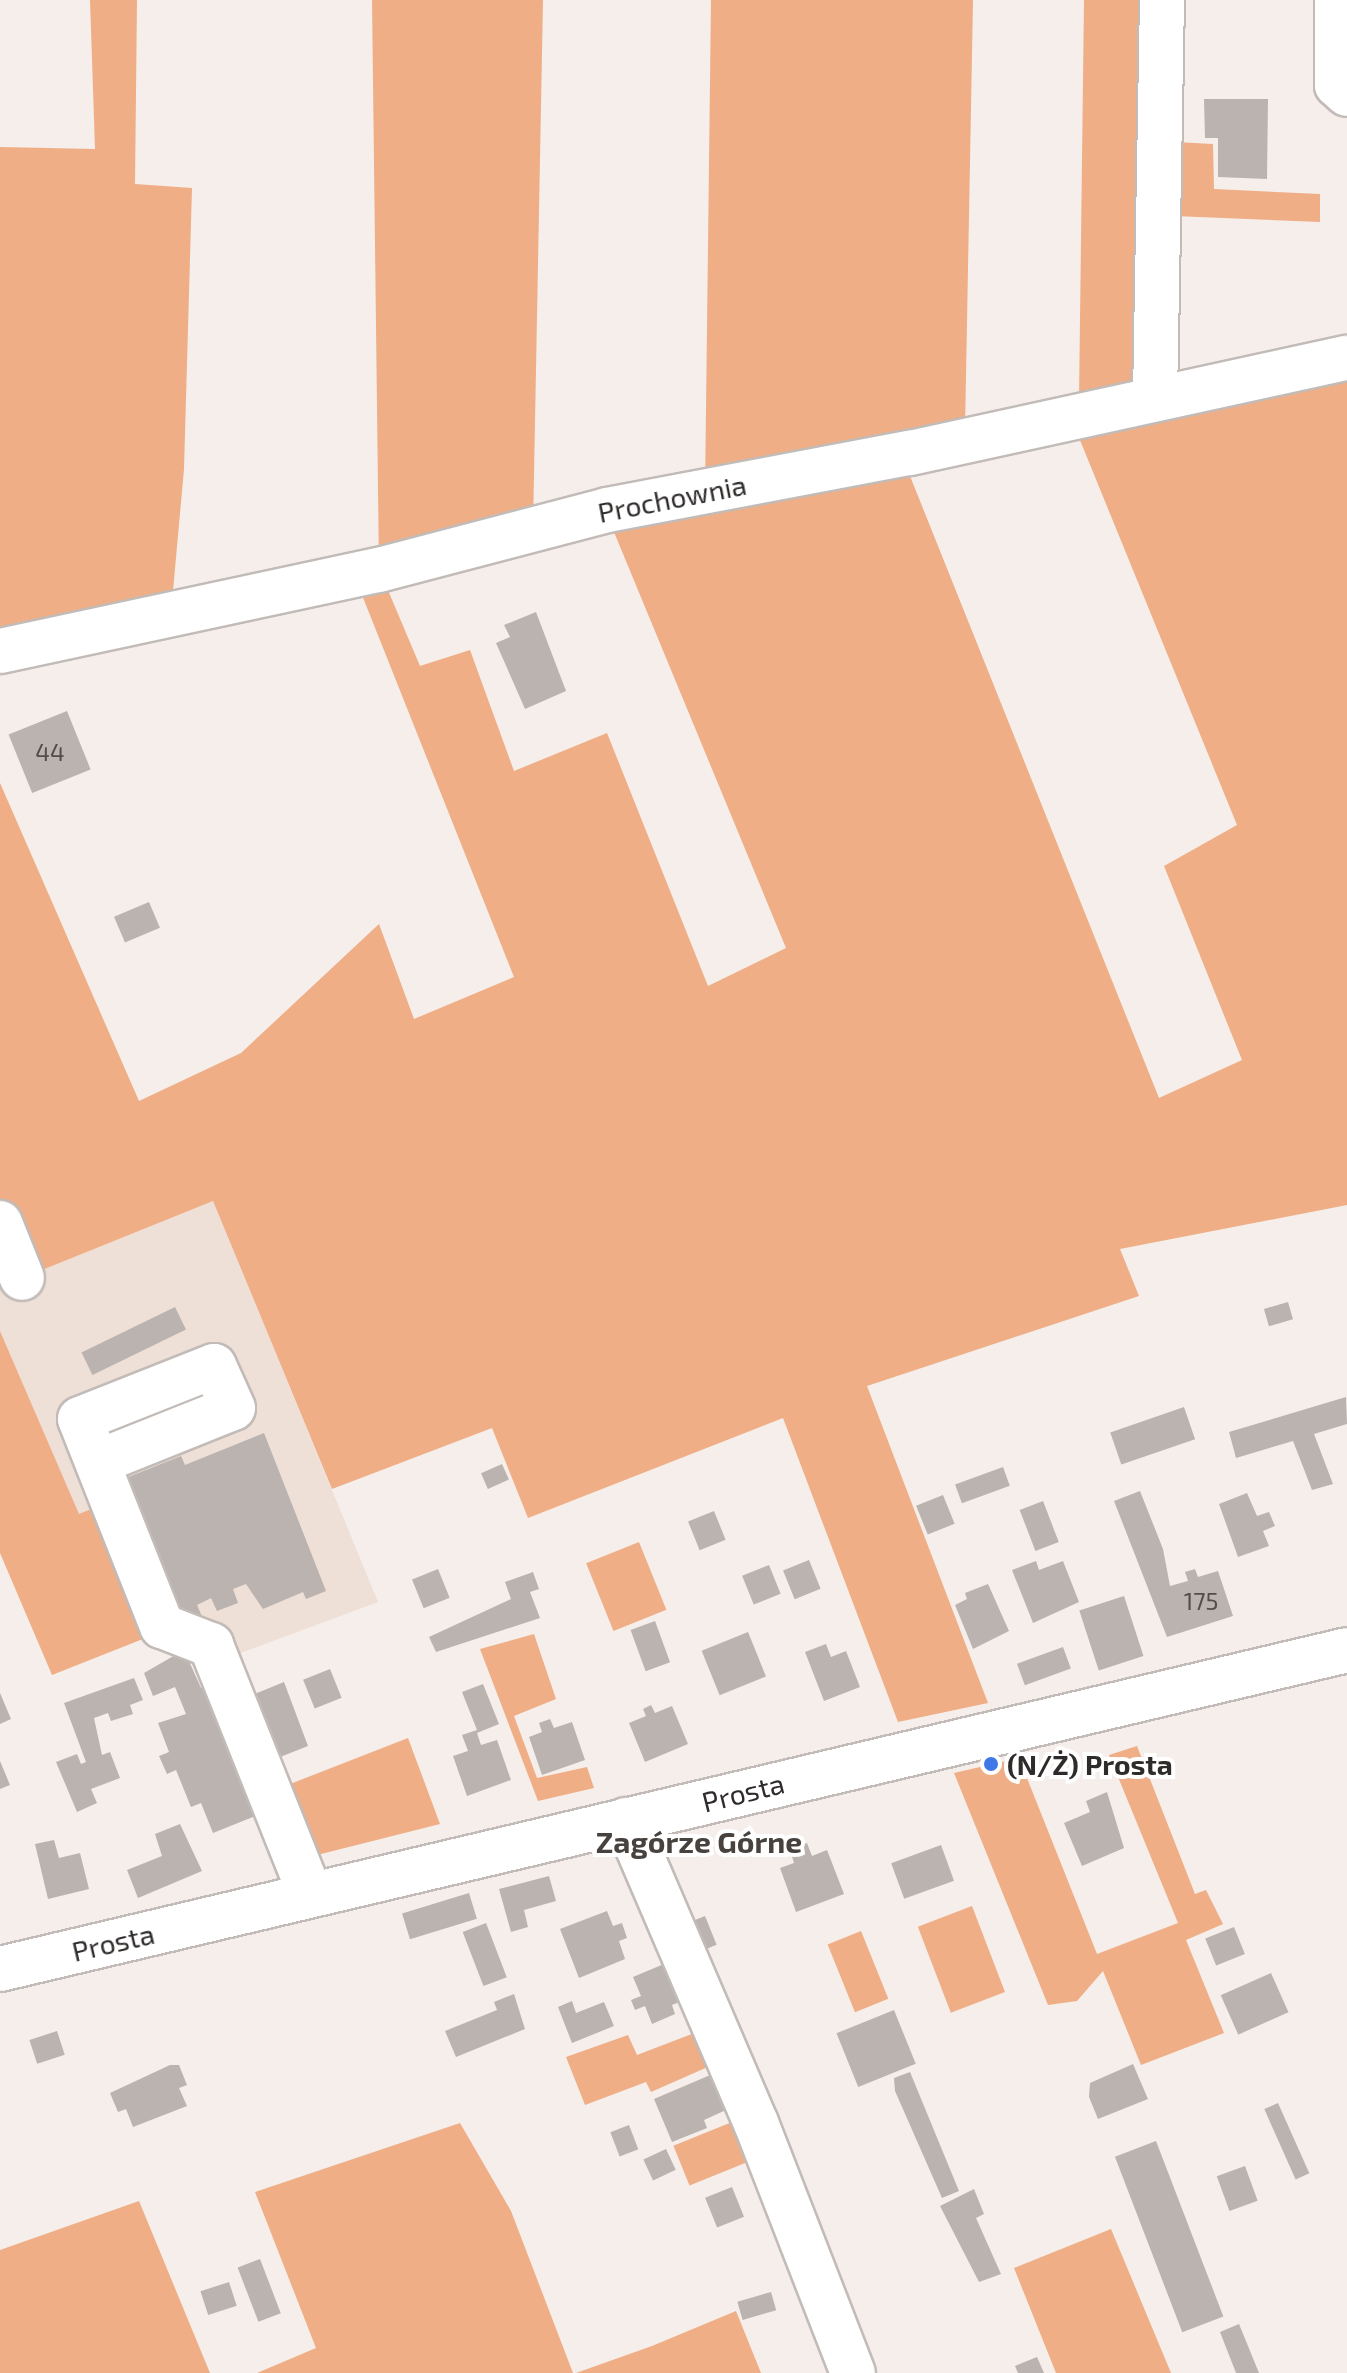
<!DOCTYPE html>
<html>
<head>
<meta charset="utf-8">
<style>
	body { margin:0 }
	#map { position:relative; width:1347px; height:2373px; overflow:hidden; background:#f5eeea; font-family:"Exo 2",sans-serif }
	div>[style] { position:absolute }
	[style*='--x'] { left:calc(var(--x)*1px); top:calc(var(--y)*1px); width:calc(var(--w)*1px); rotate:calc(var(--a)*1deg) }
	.built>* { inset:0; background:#eedfd7 }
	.green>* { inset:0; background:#efae85; transform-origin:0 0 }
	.building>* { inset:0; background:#bab3af; transform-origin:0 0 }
	.roads { filter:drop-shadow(2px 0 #c2bbb7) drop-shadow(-2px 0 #c2bbb7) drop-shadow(0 2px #c2bbb7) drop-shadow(0 -2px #c2bbb7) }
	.minor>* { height:44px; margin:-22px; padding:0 22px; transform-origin:22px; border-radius:22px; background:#fff }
	.dots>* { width:22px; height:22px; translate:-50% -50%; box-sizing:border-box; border:4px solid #fff; border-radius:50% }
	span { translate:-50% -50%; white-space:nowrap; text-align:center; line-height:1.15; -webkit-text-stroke:8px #fff; paint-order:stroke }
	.number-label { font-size:24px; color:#514d4b }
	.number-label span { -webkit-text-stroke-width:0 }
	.street-label { font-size:28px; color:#2e2b2a }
	.poi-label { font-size:28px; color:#2e2b2a; font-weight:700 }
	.left { translate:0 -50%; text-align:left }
	.neighbourhood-label { font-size:30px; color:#48423f; font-weight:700 }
</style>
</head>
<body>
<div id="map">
	<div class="built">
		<div style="clip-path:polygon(213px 1201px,378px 1602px,200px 1668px,99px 1506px,79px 1515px,0 1331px,0 1287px)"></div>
	</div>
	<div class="green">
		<div style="clip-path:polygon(90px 0,137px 0,135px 184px,192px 188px,184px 469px,171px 613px,0 650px,0 147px,95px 149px)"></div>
		<div style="clip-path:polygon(372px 0,543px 0,533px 528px,379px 570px)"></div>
		<div style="clip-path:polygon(711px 0,973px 0,965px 430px,705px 492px)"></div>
		<div style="clip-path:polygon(1084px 0,1145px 0,1145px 364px,1133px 389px,1079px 401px)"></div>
		<div style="clip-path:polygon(1175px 142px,1213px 144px,1214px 189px,1320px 194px,1320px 222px,1174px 216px)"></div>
		<div style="clip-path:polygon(1347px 368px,1347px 1205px,1120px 1249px,1139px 1296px,867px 1386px,988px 1703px,898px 1722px,783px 1418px,528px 1518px,492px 1428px,332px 1489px,213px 1201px,0 1287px,0 783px,139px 1101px,241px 1053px,379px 924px,414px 1019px,514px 977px,356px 580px,382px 576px,420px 666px,470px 650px,514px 771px,607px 733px,708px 986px,786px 948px,609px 520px,904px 461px,1159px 1098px,1242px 1060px,1164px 866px,1237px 825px,1073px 423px)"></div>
		<div style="clip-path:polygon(0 1331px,79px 1514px,99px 1506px,153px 1635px,52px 1675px,0 1553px)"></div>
		<div style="left:639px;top:1542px;width:73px;height:57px;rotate:68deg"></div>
		<div style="clip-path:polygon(534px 1634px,556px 1699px,514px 1716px,537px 1778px,587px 1767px,594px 1788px,538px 1801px,480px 1649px)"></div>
		<div style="clip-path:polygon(408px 1738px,440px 1824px,313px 1856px,285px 1786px)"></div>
		<div style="clip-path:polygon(1137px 1746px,1195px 1894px,1206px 1890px,1223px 1924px,1186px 1940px,1224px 2033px,1141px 2065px,1103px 1971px,1077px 2001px,1048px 2005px,954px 1773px,1019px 1758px,1097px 1954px,1178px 1923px,1109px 1755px)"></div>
		<div style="left:972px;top:1906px;width:92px;height:58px;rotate:69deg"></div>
		<div style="left:861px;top:1931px;width:73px;height:36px;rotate:68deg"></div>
		<div style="clip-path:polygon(697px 2032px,710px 2066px,651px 2092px,646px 2082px,585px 2105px,566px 2057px,628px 2035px,637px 2055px)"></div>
		<div style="left:742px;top:2118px;width:43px;height:74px;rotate:68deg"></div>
		<div style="clip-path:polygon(460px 2123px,511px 2211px,573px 2373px,257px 2373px,316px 2348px,255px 2192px)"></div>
		<div style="clip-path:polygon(139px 2201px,210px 2373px,0 2373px,0 2250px)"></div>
		<div style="clip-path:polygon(1111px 2229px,1171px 2373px,1056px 2373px,1014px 2268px)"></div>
		<div style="clip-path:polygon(736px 2311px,761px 2373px,576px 2373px,652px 2346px)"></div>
	</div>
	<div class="building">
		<div style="clip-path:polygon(1204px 99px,1268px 99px,1267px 179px,1218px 177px,1218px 138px,1205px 138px)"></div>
		<div style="clip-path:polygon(536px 612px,566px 691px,525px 709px,496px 643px,510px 637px,504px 625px)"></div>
		<div style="left:67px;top:711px;width:63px;height:63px;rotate:68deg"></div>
		<div style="left:149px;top:902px;width:28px;height:38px;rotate:67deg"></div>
		<div style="left:1288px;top:1302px;width:18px;height:25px;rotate:74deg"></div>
		<div style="left:175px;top:1307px;width:25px;height:104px;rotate:64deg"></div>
		<div style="clip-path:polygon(1346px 1397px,1347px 1424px,1314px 1434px,1333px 1484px,1312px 1490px,1293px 1441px,1236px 1458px,1229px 1432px)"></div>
		<div style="left:1184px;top:1407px;width:34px;height:78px;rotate:71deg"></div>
		<div style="clip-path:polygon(264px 1433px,326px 1591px,306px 1599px,303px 1592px,263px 1609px,246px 1584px,233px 1589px,238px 1603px,217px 1611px,211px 1598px,197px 1605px,203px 1619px,183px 1627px,111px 1484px,181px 1456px,185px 1465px)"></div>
		<div style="left:502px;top:1464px;width:17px;height:23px;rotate:66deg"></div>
		<div style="left:1003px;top:1467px;width:20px;height:51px;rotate:70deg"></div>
		<div style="clip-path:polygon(1140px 1491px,1163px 1549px,1170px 1586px,1188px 1581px,1185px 1572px,1195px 1569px,1198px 1577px,1218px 1571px,1233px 1616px,1167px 1637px,1114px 1501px)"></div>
		<div style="clip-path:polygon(1247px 1493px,1257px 1516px,1269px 1512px,1275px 1526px,1263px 1531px,1269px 1546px,1238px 1557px,1219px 1504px)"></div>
		<div style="left:943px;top:1495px;width:31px;height:29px;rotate:68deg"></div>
		<div style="left:1043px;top:1501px;width:44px;height:25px;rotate:69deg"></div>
		<div style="left:714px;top:1511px;width:31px;height:28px;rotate:68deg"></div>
		<div style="left:809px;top:1560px;width:31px;height:28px;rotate:68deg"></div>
		<div style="clip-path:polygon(1036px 1561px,1039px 1570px,1063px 1561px,1079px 1602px,1033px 1623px,1012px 1570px)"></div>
		<div style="left:769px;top:1565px;width:31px;height:29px;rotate:68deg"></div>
		<div style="left:438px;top:1569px;width:31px;height:28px;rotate:68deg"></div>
		<div style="clip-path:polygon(533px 1572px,539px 1589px,530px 1592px,540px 1618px,436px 1652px,429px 1637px,511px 1599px,505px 1582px)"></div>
		<div style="clip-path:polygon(988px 1584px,1009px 1631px,973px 1649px,955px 1605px,967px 1599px,965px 1593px)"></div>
		<div style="left:1124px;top:1596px;width:63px;height:47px;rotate:72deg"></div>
		<div style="left:655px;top:1621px;width:44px;height:26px;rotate:70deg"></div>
		<div style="left:748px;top:1632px;width:48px;height:50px;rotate:68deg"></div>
		<div style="clip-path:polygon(826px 1644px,831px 1657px,846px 1651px,860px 1687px,824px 1701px,805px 1652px)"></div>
		<div style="left:1063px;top:1647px;width:23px;height:49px;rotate:70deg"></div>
		<div style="clip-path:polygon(184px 1650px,201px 1688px,207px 1685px,258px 1815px,213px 1833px,201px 1803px,191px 1807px,176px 1770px,167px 1774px,159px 1756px,169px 1752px,158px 1723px,186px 1714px,175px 1687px,153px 1696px,144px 1673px)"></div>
		<div style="left:330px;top:1669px;width:31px;height:29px;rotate:68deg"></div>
		<div style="clip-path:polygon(134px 1678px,143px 1700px,130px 1705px,133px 1714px,111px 1721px,108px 1713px,94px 1718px,102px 1755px,110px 1752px,120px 1778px,91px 1789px,97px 1803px,77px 1812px,56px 1762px,77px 1754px,81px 1764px,86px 1762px,64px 1703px)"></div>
		<div style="clip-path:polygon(284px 1682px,308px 1746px,270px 1761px,240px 1700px)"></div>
		<div style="clip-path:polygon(483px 1684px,499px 1724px,477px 1733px,481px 1745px,497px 1740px,511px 1780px,467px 1796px,453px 1756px,468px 1751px,462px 1735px,477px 1730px,462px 1692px)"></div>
		<div style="clip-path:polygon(0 1693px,11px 1719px,0 1724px)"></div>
		<div style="clip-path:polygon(651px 1705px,655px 1713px,672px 1706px,688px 1744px,645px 1762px,629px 1723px,646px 1716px,643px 1709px)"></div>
		<div style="clip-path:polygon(550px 1719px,554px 1728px,572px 1722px,585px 1760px,542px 1775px,529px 1737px,542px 1732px,539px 1723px)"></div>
		<div style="clip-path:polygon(0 1761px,10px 1785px,0 1789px)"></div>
		<div style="clip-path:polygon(1107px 1792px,1124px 1848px,1082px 1866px,1064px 1823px,1090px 1812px,1086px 1801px)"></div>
		<div style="clip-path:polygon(180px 1824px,202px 1871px,138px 1898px,127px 1870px,162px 1856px,155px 1834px)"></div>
		<div style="clip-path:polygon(54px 1840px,59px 1858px,80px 1853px,89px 1889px,48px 1899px,35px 1844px)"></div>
		<div style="clip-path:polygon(807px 1843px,812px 1856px,827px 1850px,844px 1894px,796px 1912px,780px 1868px,794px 1863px,790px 1850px)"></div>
		<div style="left:941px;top:1845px;width:38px;height:53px;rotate:70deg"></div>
		<div style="clip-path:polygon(549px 1876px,556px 1901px,524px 1910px,528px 1927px,511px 1932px,499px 1889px)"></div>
		<div style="left:469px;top:1893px;width:27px;height:70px;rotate:73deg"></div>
		<div style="clip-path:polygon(607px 1911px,613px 1926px,622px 1923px,627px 1938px,619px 1941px,625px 1959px,579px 1978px,560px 1929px)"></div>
		<div style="left:705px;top:1916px;width:31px;height:16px;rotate:68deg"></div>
		<div style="left:486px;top:1923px;width:58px;height:25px;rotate:69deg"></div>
		<div style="left:1234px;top:1927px;width:29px;height:31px;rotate:68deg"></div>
		<div style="clip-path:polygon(671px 1961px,687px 1999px,672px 2005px,675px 2014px,652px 2024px,645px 2006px,635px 2010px,631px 2000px,641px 1996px,633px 1977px)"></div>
		<div style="left:1271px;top:1973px;width:43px;height:55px;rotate:66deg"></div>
		<div style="clip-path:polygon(514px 1994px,525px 2029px,456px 2057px,445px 2031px,497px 2010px,494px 2002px)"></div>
		<div style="clip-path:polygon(572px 2001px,576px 2013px,604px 2002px,614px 2026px,572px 2043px,558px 2007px)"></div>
		<div style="left:894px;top:2010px;width:58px;height:62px;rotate:68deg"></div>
		<div style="left:57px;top:2031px;width:25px;height:29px;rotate:72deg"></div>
		<div style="clip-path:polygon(1133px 2064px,1148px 2099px,1098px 2119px,1089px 2097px,1090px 2083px)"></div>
		<div style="clip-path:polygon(170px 2065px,179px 2065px,187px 2085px,179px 2088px,187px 2106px,133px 2127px,126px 2109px,118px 2112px,110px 2093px)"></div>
		<div style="clip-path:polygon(722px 2070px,737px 2105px,704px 2120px,707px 2128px,672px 2142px,654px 2099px)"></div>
		<div style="clip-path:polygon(910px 2072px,959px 2191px,942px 2198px,895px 2091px,894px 2078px)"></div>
		<div style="left:1278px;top:2103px;width:77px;height:15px;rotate:66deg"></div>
		<div style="left:629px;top:2125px;width:26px;height:20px;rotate:69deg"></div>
		<div style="left:1156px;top:2141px;width:188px;height:44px;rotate:69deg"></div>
		<div style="left:666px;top:2149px;width:23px;height:25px;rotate:65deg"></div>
		<div style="left:1245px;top:2166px;width:37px;height:30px;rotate:70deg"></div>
		<div style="left:732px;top:2187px;width:32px;height:29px;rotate:68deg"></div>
		<div style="clip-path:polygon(974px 2189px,984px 2214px,976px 2218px,1001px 2274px,979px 2282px,940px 2206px)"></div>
		<div style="left:260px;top:2259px;width:58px;height:24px;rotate:69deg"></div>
		<div style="left:229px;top:2282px;width:25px;height:30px;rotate:72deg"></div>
		<div style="left:771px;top:2292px;width:19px;height:35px;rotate:74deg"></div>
		<div style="clip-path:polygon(1239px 2324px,1259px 2373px,1236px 2373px,1220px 2332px)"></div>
		<div style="clip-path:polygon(1037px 2357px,1044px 2373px,1018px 2373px,1015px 2366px)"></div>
	</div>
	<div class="roads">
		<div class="minor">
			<div style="--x:1337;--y:0;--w:85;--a:90"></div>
			<div style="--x:1337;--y:85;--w:13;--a:42"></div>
			<div style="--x:1155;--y:399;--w:399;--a:-89"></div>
			<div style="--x:0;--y:651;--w:388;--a:-12.1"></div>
			<div style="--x:379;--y:570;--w:236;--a:-14.7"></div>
			<div style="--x:607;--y:510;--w:308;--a:-10.7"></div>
			<div style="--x:910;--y:453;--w:447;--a:-12.3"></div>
			<div style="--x:0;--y:1223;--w:59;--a:68.2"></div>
			<div style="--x:98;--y:1462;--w:145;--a:-21.8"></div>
			<div style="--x:233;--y:1408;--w:46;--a:-114.3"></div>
			<div style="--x:214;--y:1366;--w:144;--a:158.4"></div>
			<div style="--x:80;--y:1419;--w:223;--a:68.4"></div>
			<div style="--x:162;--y:1626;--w:53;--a:21.2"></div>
			<div style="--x:211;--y:1645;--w:268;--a:68.3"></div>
			<div style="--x:626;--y:1820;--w:330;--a:66.8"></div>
			<div style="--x:756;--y:2123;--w:268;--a:68.8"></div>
			<div style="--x:0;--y:1969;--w:1384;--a:-13.32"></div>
		</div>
	</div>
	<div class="dots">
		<div style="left:991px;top:1764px;background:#4178e8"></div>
	</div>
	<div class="number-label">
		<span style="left:50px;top:752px">44</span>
		<span style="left:1201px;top:1601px">175</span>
	</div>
	<div class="street-label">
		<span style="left:672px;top:498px;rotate:-11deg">Prochownia</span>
		<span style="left:743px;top:1792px;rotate:-14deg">Prosta</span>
		<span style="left:113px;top:1942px;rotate:-13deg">Prosta</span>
	</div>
	<div class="poi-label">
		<span class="left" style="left:1007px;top:1764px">(N/Ż) Prosta</span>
	</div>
	<div class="neighbourhood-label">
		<span style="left:699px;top:1841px">Zagórze Górne</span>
	</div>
</div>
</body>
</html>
